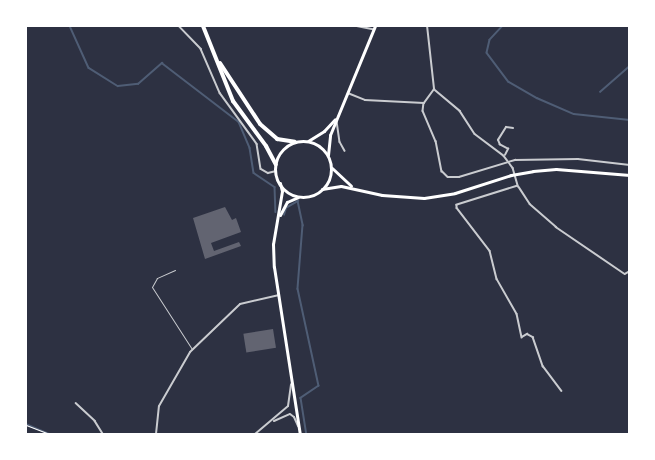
<!DOCTYPE html>
<html>
<head>
<meta charset="utf-8">
<style>
	body { margin:0 }
	#map { position:relative; width:655px; height:460px; overflow:hidden; background:#2d3142; font-family:Inter,sans-serif }
	div>[style] { position:absolute }
	[style*='--x'] { left:calc(var(--x)*1px); top:calc(var(--y)*1px); width:calc(var(--w)*1px); rotate:calc(var(--a)*1deg) }
	.stream>* { height:1.5px; margin:-0.75px; padding:0 0.75px; transform-origin:0.75px; border-radius:0.75px; background:#4f5d75 }
	.building>* { inset:0; background:#626471; transform-origin:0 0 }
	.path>* { height:1px; margin:-0.5px; padding:0 0.5px; transform-origin:0.5px; border-radius:0.5px; background:#fff }
	.service>* { height:1px; margin:-0.5px; padding:0 0.5px; transform-origin:0.5px; border-radius:0.5px; background:#caccd0 }
	.minor>* { height:1.5px; margin:-0.75px; padding:0 0.75px; transform-origin:0.75px; border-radius:0.75px; background:#caccd0 }
	.tertiary>* { height:2px; margin:-1px; padding:0 1px; transform-origin:1px; border-radius:1px; background:#caccd0 }
	.primary>* { height:3px; margin:-1.5px; padding:0 1.5px; transform-origin:1.5px; border-radius:1.5px; background:#fff }
	.primary>.ring { margin:-1.5px; padding:0; box-sizing:content-box; background:none; border:3px solid #fff; border-radius:50% }
	.trunk>* { height:4px; margin:-2px; padding:0 2px; transform-origin:2px; border-radius:2px; background:#fff }
	span { translate:-50% -50%; white-space:nowrap; text-align:center; line-height:1.15; -webkit-text-stroke:6px #fff; paint-order:stroke }
	.frame { position:absolute; inset:0; border:27px solid #fff; pointer-events:none }
</style>
</head>
<body>
<div id="map">
	<div class="stream">
		<div style="--x:70;--y:26;--w:46;--a:65.7"></div>
		<div style="--x:89;--y:68;--w:34;--a:32"></div>
		<div style="--x:118;--y:86;--w:20;--a:-6"></div>
		<div style="--x:138;--y:84;--w:32;--a:-41"></div>
		<div style="--x:162;--y:63;--w:97;--a:37.5"></div>
		<div style="--x:239;--y:122;--w:28;--a:67"></div>
		<div style="--x:250;--y:148;--w:25;--a:81"></div>
		<div style="--x:254;--y:173;--w:25;--a:34"></div>
		<div style="--x:275;--y:187;--w:25;--a:88"></div>
		<div style="--x:503;--y:26;--w:19;--a:133"></div>
		<div style="--x:490;--y:40;--w:13;--a:103"></div>
		<div style="--x:487;--y:53;--w:36;--a:53"></div>
		<div style="--x:509;--y:82;--w:32;--a:30"></div>
		<div style="--x:537;--y:98;--w:40;--a:23.4"></div>
		<div style="--x:574;--y:114;--w:56;--a:6.1"></div>
		<div style="--x:600;--y:92;--w:40;--a:-41"></div>
		<div style="--x:284;--y:215;--w:7;--a:-74"></div>
		<div style="--x:286;--y:208;--w:14;--a:-30"></div>
		<div style="--x:298;--y:201;--w:25;--a:78"></div>
		<div style="--x:303;--y:225;--w:64;--a:94.5"></div>
		<div style="--x:298;--y:289;--w:99;--a:77.8"></div>
		<div style="--x:319;--y:386;--w:22;--a:146"></div>
		<div style="--x:301;--y:398;--w:36;--a:81"></div>
		<div style="--x:26;--y:424;--w:26;--a:23"></div>
	</div>
	<div class="building">
		<div style="clip-path:polygon(225px 207px,232px 220px,236px 218px,241px 232px,211px 243px,214px 251px,239px 242px,241px 246px,205px 259px,193px 218px)"></div>
		<div style="left:273px;top:329px;width:19px;height:30px;rotate:81deg"></div>
	</div>
	<div class="path">
		<div style="--x:26;--y:425;--w:25;--a:21"></div>
	</div>
	<div class="service">
		<div style="--x:175;--y:270;--w:20;--a:156"></div>
		<div style="--x:157;--y:278;--w:10;--a:119"></div>
		<div style="--x:152;--y:287;--w:74;--a:57.2"></div>
	</div>
	<div class="minor">
		<div style="--x:179;--y:26;--w:32;--a:46"></div>
		<div style="--x:201;--y:49;--w:48;--a:66.6"></div>
		<div style="--x:220;--y:93;--w:63;--a:54"></div>
		<div style="--x:257;--y:144;--w:25;--a:81"></div>
		<div style="--x:261;--y:169;--w:8;--a:30"></div>
		<div style="--x:268;--y:173;--w:8;--a:-14"></div>
		<div style="--x:357;--y:26;--w:16;--a:11"></div>
		<div style="--x:434;--y:89;--w:34;--a:40"></div>
		<div style="--x:460;--y:111;--w:27;--a:57"></div>
		<div style="--x:475;--y:134;--w:36;--a:37"></div>
		<div style="--x:504;--y:156;--w:15;--a:53"></div>
		<div style="--x:513;--y:168;--w:19;--a:74"></div>
		<div style="--x:518;--y:186;--w:64;--a:162.7"></div>
		<div style="--x:457;--y:205;--w:3;--a:90"></div>
		<div style="--x:457;--y:208;--w:54;--a:52.5"></div>
		<div style="--x:490;--y:251;--w:29;--a:76"></div>
		<div style="--x:497;--y:279;--w:40;--a:60.3"></div>
		<div style="--x:517;--y:314;--w:24;--a:78"></div>
		<div style="--x:522;--y:337;--w:6;--a:-31"></div>
		<div style="--x:527;--y:334;--w:7;--a:27"></div>
		<div style="--x:533;--y:337;--w:31;--a:71"></div>
		<div style="--x:543;--y:366;--w:31;--a:53"></div>
		<div style="--x:348;--y:93;--w:18;--a:22"></div>
		<div style="--x:365;--y:100;--w:59;--a:2.9"></div>
		<div style="--x:424;--y:103;--w:8;--a:97"></div>
		<div style="--x:423;--y:111;--w:33;--a:67"></div>
		<div style="--x:436;--y:141;--w:31;--a:79"></div>
		<div style="--x:442;--y:171;--w:8;--a:45"></div>
		<div style="--x:448;--y:177;--w:11;--a:0"></div>
		<div style="--x:459;--y:177;--w:59;--a:-16.9"></div>
		<div style="--x:515;--y:160;--w:63;--a:-0.9"></div>
		<div style="--x:578;--y:159;--w:52;--a:6.6"></div>
		<div style="--x:424;--y:103;--w:17;--a:-54"></div>
		<div style="--x:434;--y:89;--w:63;--a:-96.3"></div>
		<div style="--x:337;--y:121;--w:21;--a:82"></div>
		<div style="--x:340;--y:142;--w:10;--a:61"></div>
		<div style="--x:505;--y:155;--w:7;--a:-63"></div>
		<div style="--x:508;--y:149;--w:9;--a:-153"></div>
		<div style="--x:500;--y:145;--w:5;--a:-112"></div>
		<div style="--x:498;--y:140;--w:15;--a:-58"></div>
		<div style="--x:506;--y:127;--w:7;--a:8"></div>
		<div style="--x:519;--y:187;--w:20;--a:57"></div>
		<div style="--x:530;--y:204;--w:35;--a:41"></div>
		<div style="--x:556;--y:227;--w:83;--a:34.3"></div>
		<div style="--x:625;--y:274;--w:6;--a:-31"></div>
		<div style="--x:76;--y:403;--w:26;--a:43"></div>
		<div style="--x:95;--y:421;--w:15;--a:58"></div>
	</div>
	<div class="tertiary">
		<div style="--x:274;--y:421;--w:17;--a:-24"></div>
		<div style="--x:290;--y:414;--w:5;--a:37"></div>
		<div style="--x:294;--y:417;--w:10;--a:66"></div>
		<div style="--x:156;--y:434;--w:28;--a:-84"></div>
		<div style="--x:159;--y:406;--w:62;--a:-60.1"></div>
		<div style="--x:190;--y:352;--w:69;--a:-43.8"></div>
		<div style="--x:240;--y:304;--w:39;--a:-13"></div>
		<div style="--x:255;--y:434;--w:43;--a:-40.3"></div>
		<div style="--x:288;--y:406;--w:22;--a:-82"></div>
	</div>
	<div class="primary">
		<div style="--x:308;--y:141;--w:19;--a:-32"></div>
		<div style="--x:324;--y:131;--w:16;--a:-47"></div>
		<div class="ring" style="left:275px;top:141px;width:53px;height:53px"></div>
		<div style="--x:328;--y:155;--w:20;--a:-84"></div>
		<div style="--x:330;--y:135;--w:118;--a:-67.6"></div>
		<div style="--x:332;--y:168;--w:26;--a:43"></div>
		<div style="--x:280;--y:183;--w:8;--a:76"></div>
		<div style="--x:282;--y:191;--w:54;--a:99.6"></div>
		<div style="--x:273;--y:244;--w:23;--a:88"></div>
		<div style="--x:274;--y:267;--w:169;--a:81.2"></div>
		<div style="--x:322;--y:189;--w:19;--a:-9"></div>
		<div style="--x:341;--y:186;--w:42;--a:12.4"></div>
		<div style="--x:382;--y:195;--w:42;--a:4.1"></div>
		<div style="--x:424;--y:198;--w:31;--a:-9"></div>
		<div style="--x:455;--y:193;--w:59;--a:-17.8"></div>
		<div style="--x:511;--y:175;--w:22;--a:-10"></div>
		<div style="--x:533;--y:171;--w:23;--a:-5"></div>
		<div style="--x:556;--y:169;--w:74;--a:4.6"></div>
		<div style="--x:280;--y:215;--w:15;--a:-62"></div>
		<div style="--x:287;--y:202;--w:12;--a:-24"></div>
	</div>
	<div class="trunk">
		<div style="--x:203;--y:26;--w:81;--a:68.2"></div>
		<div style="--x:233;--y:101;--w:56;--a:53.7"></div>
		<div style="--x:266;--y:146;--w:21;--a:62"></div>
		<div style="--x:220;--y:63;--w:73;--a:56.7"></div>
		<div style="--x:260;--y:124;--w:23;--a:41"></div>
		<div style="--x:277;--y:139;--w:18;--a:9"></div>
	</div>
	<div class="frame"></div>
</div>
</body>
</html>
